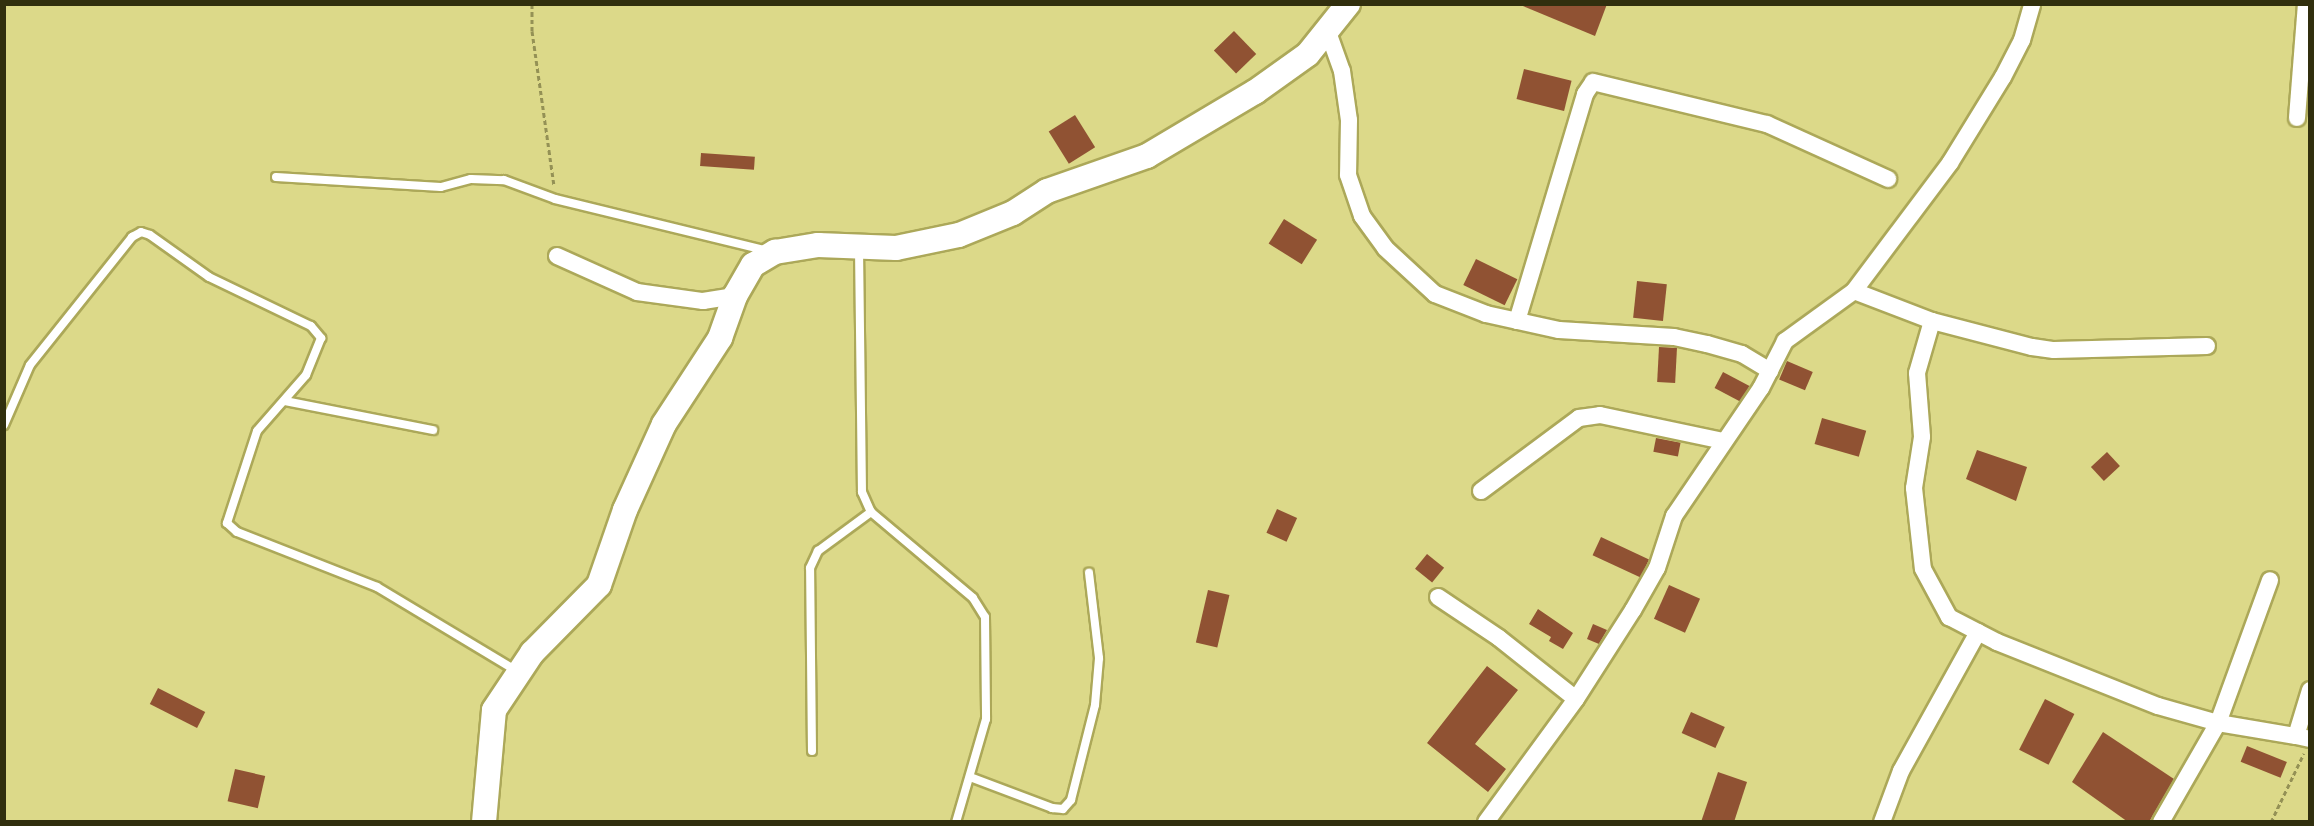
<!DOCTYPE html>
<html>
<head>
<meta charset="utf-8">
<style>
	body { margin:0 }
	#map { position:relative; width:2314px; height:826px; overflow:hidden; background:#dcd989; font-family:"PT Sans Narrow",sans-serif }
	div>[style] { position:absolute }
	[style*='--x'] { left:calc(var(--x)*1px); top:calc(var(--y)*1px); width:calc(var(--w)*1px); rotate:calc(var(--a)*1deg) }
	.building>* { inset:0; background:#905233; transform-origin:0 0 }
	.path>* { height:3px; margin-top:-1.5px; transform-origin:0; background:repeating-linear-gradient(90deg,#949155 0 4.5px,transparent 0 7.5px) }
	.roads { filter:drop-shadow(2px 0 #aca859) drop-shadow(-2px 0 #aca859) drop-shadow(0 2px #aca859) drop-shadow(0 -2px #aca859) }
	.lane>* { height:8px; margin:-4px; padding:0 4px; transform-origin:4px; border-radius:4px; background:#fff }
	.street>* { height:16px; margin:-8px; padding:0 8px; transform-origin:8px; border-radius:8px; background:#fff }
	.secondary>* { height:24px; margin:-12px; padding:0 12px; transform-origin:12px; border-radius:12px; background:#fff }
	span { translate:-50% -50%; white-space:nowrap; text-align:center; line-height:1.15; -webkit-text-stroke:6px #dcd989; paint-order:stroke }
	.frame { position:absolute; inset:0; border:6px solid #312f0e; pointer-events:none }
</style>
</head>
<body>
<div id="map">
	<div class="building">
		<div style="clip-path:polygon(1518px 4px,1607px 4px,1595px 36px)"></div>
		<div style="left:1234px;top:31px;width:32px;height:28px;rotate:46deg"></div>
		<div style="left:1524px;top:69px;width:49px;height:31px;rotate:14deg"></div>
		<div style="left:1075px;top:115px;width:38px;height:31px;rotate:58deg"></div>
		<div style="left:701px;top:153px;width:54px;height:13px;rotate:4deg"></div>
		<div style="left:1284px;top:219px;width:39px;height:29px;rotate:32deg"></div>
		<div style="left:1476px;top:259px;width:46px;height:29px;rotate:26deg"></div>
		<div style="left:1637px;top:281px;width:30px;height:37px;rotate:6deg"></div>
		<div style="left:1659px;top:347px;width:18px;height:35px;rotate:3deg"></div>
		<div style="left:1787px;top:361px;width:28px;height:20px;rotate:23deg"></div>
		<div style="left:1723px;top:372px;width:30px;height:18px;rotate:28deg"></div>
		<div style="left:1822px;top:418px;width:46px;height:27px;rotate:16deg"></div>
		<div style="left:1656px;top:438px;width:25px;height:14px;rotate:11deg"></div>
		<div style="clip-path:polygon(1977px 450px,2027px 467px,2016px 501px,1966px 479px)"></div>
		<div style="left:2107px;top:452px;width:19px;height:22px;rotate:47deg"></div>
		<div style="left:1277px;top:509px;width:22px;height:26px;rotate:24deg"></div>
		<div style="left:1601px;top:537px;width:53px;height:20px;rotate:25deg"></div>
		<div style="left:1427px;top:554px;width:22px;height:19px;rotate:39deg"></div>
		<div style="left:1669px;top:585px;width:34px;height:37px;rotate:24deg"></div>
		<div style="left:1208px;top:590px;width:22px;height:54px;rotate:13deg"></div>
		<div style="clip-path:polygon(1538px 609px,1573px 633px,1563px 649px,1549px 641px,1551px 637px,1529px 624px)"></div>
		<div style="clip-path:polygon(1593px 624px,1607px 630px,1599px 644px,1587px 639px)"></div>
		<div style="clip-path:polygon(1487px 666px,1518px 690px,1475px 744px,1506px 769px,1488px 792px,1427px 743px)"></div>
		<div style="left:158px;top:688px;width:53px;height:18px;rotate:27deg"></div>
		<div style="left:2045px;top:699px;width:33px;height:57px;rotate:27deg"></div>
		<div style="left:1691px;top:712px;width:37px;height:23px;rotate:24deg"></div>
		<div style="clip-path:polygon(2103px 732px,2174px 779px,2149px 822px,2128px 822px,2072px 782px)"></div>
		<div style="left:2247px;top:746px;width:43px;height:17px;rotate:22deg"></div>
		<div style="left:235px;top:769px;width:31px;height:33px;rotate:13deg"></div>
		<div style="clip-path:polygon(1718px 772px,1747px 782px,1734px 822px,1701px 822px)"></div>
	</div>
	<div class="path">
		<div style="--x:532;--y:4;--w:27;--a:90"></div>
		<div style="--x:532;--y:31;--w:156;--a:81.9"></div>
		<div style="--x:2271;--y:822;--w:76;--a:-64.4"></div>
	</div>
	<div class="roads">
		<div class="lane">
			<div style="--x:276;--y:177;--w:165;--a:3.5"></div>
			<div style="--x:441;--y:187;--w:31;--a:-15"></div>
			<div style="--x:471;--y:179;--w:33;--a:2"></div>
			<div style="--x:504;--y:180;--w:54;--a:20.4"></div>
			<div style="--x:555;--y:199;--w:219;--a:13.7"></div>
			<div style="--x:859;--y:248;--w:244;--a:89.3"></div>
			<div style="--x:862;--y:492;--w:22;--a:66"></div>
			<div style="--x:871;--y:512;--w:133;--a:40.1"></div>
			<div style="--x:973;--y:598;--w:22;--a:58"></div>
			<div style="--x:985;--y:617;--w:102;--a:89.4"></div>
			<div style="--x:986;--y:719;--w:107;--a:106.2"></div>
			<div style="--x:285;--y:401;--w:151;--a:11.1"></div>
			<div style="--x:4;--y:425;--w:65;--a:-66.6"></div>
			<div style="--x:30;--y:365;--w:164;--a:-51.4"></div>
			<div style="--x:132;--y:237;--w:10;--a:-29"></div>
			<div style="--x:141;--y:232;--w:9;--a:18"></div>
			<div style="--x:150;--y:235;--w:72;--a:35.4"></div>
			<div style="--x:209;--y:277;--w:113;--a:25.7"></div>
			<div style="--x:311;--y:326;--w:16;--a:50"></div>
			<div style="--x:321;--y:338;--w:40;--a:112"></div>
			<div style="--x:306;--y:375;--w:74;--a:131.2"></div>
			<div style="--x:257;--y:431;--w:97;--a:108.1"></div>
			<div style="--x:227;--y:523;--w:13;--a:42"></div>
			<div style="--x:237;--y:532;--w:150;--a:21.4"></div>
			<div style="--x:377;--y:587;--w:163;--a:31"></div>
			<div style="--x:812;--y:751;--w:183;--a:-90.6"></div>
			<div style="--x:810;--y:568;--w:19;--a:-65"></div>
			<div style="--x:818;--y:551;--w:66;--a:-36.3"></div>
			<div style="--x:970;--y:777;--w:88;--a:20.7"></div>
			<div style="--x:1052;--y:808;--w:11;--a:5"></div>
			<div style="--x:1063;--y:809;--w:12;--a:-48"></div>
			<div style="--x:1071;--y:800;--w:98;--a:-75.8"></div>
			<div style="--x:1095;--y:705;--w:47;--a:-85.1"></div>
			<div style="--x:1099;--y:658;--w:86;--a:-96.7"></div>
		</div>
		<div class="street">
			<div style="--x:1328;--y:32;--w:41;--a:70.3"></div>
			<div style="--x:1342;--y:71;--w:49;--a:81.9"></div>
			<div style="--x:1349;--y:120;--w:55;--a:91"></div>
			<div style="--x:1348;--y:175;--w:43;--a:71.1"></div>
			<div style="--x:1362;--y:216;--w:39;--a:54"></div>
			<div style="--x:1385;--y:248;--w:68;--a:42.6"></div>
			<div style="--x:1435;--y:294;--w:55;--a:21.4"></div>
			<div style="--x:1486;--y:314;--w:75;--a:12.4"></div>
			<div style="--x:1559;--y:330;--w:115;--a:3.5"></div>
			<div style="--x:1674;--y:337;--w:34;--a:12"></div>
			<div style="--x:1707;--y:344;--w:36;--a:16"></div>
			<div style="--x:1742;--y:354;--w:33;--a:31"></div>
			<div style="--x:2297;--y:118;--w:114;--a:-85.5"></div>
			<div style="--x:557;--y:256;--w:88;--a:24.2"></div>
			<div style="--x:637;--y:292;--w:67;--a:7.8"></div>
			<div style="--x:703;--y:301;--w:32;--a:-9"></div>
			<div style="--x:1854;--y:291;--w:84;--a:21"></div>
			<div style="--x:1932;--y:321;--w:103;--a:14.6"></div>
			<div style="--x:2032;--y:347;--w:22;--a:8"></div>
			<div style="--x:2054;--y:350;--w:153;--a:-1.5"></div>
			<div style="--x:1517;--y:321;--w:237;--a:-73.3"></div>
			<div style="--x:1585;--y:94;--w:14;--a:-56"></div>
			<div style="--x:1593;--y:82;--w:179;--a:13.6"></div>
			<div style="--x:1767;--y:124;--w:133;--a:24.4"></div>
			<div style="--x:1932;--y:321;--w:54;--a:106.1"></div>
			<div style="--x:1917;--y:373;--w:64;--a:85.5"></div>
			<div style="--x:1922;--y:437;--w:52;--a:98.9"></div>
			<div style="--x:1914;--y:488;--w:81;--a:83.7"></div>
			<div style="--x:1923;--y:569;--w:55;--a:61.6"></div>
			<div style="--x:1949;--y:617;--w:54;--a:27.5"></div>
			<div style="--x:1997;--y:642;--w:173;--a:21.7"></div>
			<div style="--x:2158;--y:706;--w:62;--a:15.8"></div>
			<div style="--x:2218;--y:723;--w:79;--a:9.5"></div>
			<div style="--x:1481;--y:491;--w:122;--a:-36.7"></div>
			<div style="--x:1579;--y:418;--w:21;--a:-8"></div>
			<div style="--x:1600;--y:415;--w:126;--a:11.9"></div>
			<div style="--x:1438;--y:597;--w:73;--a:33.9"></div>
			<div style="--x:1499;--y:638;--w:98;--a:38.4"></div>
			<div style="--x:2310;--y:690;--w:48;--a:106.9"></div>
			<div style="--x:2296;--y:736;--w:14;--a:12"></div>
			<div style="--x:1486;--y:822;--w:152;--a:-53.8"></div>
			<div style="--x:1576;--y:699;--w:106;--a:-57.4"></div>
			<div style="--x:1633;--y:610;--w:48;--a:-60.3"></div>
			<div style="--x:1657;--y:568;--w:55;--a:-71.9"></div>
			<div style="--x:1674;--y:516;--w:155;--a:-55.8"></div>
			<div style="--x:1761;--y:388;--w:53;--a:-62.9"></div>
			<div style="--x:1785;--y:341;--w:85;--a:-35.9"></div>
			<div style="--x:1854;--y:291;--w:160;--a:-53.1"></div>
			<div style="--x:1950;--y:163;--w:101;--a:-58.4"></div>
			<div style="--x:2003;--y:77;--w:42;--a:-62.8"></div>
			<div style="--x:2022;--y:40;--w:37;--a:-74"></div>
			<div style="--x:1882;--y:822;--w:54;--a:-69.6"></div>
			<div style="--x:1901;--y:771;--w:159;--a:-61"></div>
			<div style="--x:2161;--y:822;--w:114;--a:-60.1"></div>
			<div style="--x:2218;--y:723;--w:152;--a:-70"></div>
		</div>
		<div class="secondary">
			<div style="--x:484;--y:822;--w:112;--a:-84.9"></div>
			<div style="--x:494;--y:710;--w:69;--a:-56.3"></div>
			<div style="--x:532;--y:653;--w:95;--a:-45.4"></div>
			<div style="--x:599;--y:585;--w:79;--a:-70.9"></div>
			<div style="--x:625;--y:510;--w:94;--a:-65.6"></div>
			<div style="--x:664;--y:424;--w:103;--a:-56.9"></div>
			<div style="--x:720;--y:338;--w:45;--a:-70.3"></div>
			<div style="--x:735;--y:296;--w:36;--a:-60"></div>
			<div style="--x:753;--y:265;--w:26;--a:-31"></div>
			<div style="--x:775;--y:252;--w:44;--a:-9.2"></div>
			<div style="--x:818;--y:245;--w:78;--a:2.2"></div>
			<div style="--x:896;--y:248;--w:64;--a:-11.7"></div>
			<div style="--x:959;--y:235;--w:58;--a:-22.2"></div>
			<div style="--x:1013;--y:213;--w:40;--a:-32.9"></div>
			<div style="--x:1047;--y:191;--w:106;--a:-19.3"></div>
			<div style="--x:1147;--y:156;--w:126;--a:-30.7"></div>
			<div style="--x:1255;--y:92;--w:65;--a:-35.6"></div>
			<div style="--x:1308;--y:54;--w:64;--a:-51.3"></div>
		</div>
	</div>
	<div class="frame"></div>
</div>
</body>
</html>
